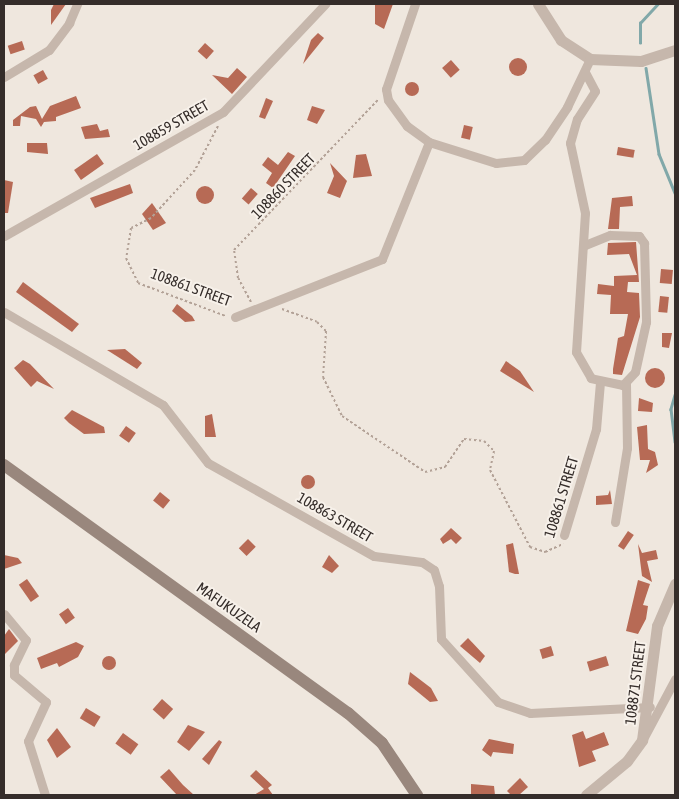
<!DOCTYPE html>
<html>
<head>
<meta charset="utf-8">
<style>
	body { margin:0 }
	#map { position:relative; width:679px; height:799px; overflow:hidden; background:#efe7de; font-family:"Asap Condensed",sans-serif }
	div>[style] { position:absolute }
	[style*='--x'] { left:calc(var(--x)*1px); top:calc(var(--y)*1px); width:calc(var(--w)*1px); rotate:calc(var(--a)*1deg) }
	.stream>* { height:2.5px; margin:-1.25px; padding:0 1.25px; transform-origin:1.25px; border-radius:1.25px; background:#81a8a9 }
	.building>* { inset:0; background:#b76a55; transform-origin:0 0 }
	.round { border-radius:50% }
	.path>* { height:2px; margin-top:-1px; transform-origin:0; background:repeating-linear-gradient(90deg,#b2a196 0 2.5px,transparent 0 5px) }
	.minor>* { height:9px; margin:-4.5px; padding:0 4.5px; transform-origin:4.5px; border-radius:4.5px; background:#c6b7ac }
	.tertiary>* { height:11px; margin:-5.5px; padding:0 5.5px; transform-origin:5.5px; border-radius:5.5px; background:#c6b7ac }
	.secondary>* { height:12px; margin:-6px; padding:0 6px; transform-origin:6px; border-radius:6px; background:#99877d }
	span { translate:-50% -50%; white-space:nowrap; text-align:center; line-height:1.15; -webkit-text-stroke:4px #f7f1ea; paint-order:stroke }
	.street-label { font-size:15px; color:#352d2a }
	.frame { position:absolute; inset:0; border:5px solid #352d2a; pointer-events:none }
</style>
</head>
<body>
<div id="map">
	<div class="stream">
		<div style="--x:640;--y:43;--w:20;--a:-90"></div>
		<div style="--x:640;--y:23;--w:26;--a:-47"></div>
		<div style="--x:646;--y:68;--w:87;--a:81.4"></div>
		<div style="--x:659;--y:154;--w:42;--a:67.7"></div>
		<div style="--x:675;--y:395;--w:15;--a:106"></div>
		<div style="--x:671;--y:409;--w:33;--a:83"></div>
	</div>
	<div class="building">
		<div style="clip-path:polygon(54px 4px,66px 4px,51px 25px,51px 10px)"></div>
		<div style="clip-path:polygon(375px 4px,393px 4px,384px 29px,375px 24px)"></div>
		<div style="clip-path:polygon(318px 33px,324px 38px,303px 64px,311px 40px)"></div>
		<div style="left:22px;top:41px;width:9px;height:15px;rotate:72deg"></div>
		<div style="left:205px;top:43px;width:12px;height:11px;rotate:42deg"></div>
		<div class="round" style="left:509px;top:58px;width:18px;height:18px"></div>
		<div style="left:451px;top:60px;width:13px;height:12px;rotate:48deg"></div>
		<div style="clip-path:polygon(237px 68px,247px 77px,232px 94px,212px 75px,228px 78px)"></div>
		<div style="left:43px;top:70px;width:10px;height:11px;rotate:61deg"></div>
		<div class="round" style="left:405px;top:82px;width:14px;height:14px"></div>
		<div style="clip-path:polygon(76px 96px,81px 108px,56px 117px,56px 121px,44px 122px,41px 127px,36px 119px,21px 116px,20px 126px,13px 126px,13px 120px,30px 107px,36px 106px,42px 119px,50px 106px)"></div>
		<div style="clip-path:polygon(266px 98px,273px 101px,265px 119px,259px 117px)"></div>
		<div style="clip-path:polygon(312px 106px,325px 110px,317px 124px,307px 120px)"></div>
		<div style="clip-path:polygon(97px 124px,100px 131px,108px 129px,110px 137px,85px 139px,81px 127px)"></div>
		<div style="left:464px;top:125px;width:9px;height:13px;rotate:13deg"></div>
		<div style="clip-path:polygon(27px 143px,47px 143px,48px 154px,27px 152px)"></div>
		<div style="left:618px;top:147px;width:17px;height:8px;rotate:10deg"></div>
		<div style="clip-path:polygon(288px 152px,295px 156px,273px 188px,266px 183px,272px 173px,262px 165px,268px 157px,278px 165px)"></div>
		<div style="left:97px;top:154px;width:12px;height:28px;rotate:55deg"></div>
		<div style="clip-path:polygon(366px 154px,372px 176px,353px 178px,356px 155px)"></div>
		<div style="clip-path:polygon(330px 163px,347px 181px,340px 198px,327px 193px,334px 176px)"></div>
		<div style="clip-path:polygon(4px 180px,13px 182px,8px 213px,4px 213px)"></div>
		<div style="clip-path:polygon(130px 184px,133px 193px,95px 208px,90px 198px)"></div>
		<div class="round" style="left:196px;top:186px;width:18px;height:18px"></div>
		<div style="left:251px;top:188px;width:9px;height:14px;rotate:41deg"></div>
		<div style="clip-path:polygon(632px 196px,633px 206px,620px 207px,619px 229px,608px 229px,612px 198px)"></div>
		<div style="clip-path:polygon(152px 203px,166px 223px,153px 230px,142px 214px)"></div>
		<div style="clip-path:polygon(636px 242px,639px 282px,628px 282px,627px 292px,639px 293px,640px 317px,622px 375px,613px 374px,613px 369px,618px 338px,624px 336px,628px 314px,610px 314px,611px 295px,597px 294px,598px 284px,614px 286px,614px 276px,637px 275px,629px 254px,607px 255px,608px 243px)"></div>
		<div style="left:661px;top:269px;width:12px;height:14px;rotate:5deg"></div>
		<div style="clip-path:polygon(23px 282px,79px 324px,72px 332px,16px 292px)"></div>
		<div style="left:660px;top:296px;width:9px;height:16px;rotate:6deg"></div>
		<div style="clip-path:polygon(177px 304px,192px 316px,195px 321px,185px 322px,172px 311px)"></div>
		<div style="clip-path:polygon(662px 333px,672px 333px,669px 348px,662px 347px)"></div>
		<div style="clip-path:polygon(125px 349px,142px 363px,137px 369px,107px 350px)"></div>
		<div style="clip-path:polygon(23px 360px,30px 364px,54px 389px,37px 381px,31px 387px,14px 368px)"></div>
		<div style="clip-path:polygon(506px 361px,520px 371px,534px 392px,500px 371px)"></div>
		<div class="round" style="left:645px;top:368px;width:20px;height:20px"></div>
		<div style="clip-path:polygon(639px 398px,653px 403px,652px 412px,638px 411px)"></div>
		<div style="clip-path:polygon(72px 410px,104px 427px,105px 433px,84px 434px,69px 423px,64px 418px)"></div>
		<div style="clip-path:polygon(212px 414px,216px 437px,205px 437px,205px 416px)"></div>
		<div style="clip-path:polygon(647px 425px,648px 449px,655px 452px,658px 465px,646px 473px,650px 460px,640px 460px,637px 427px)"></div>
		<div style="left:126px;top:426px;width:12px;height:12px;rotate:35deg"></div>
		<div class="round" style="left:301px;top:475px;width:14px;height:14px"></div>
		<div style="clip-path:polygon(610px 490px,612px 504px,596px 505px,596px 496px,608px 495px)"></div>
		<div style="left:160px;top:492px;width:13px;height:11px;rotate:39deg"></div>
		<div style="clip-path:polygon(451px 528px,462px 538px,456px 544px,451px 539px,443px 544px,440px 539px)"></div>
		<div style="left:628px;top:531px;width:7px;height:18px;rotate:34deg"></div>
		<div style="left:248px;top:539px;width:11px;height:13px;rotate:45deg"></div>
		<div style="clip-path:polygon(513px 543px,519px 574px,515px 574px,509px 572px,506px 545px)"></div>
		<div style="clip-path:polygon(638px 544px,642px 553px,656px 550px,658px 559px,647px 561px,652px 582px,642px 576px)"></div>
		<div style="clip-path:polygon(4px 555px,18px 558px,22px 563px,4px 569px)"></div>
		<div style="clip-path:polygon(329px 555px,339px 566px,332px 573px,322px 567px)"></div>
		<div style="left:27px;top:579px;width:21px;height:10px;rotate:55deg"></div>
		<div style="clip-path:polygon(638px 580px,650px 584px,643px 605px,648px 606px,646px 619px,638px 634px,626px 631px)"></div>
		<div style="left:68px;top:608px;width:12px;height:11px;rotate:55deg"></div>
		<div style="clip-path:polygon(9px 629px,18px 641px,4px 655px,4px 636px)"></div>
		<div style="clip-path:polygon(468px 638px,485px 656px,480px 663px,460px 646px)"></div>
		<div style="clip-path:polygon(76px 642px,84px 646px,78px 657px,59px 667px,57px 663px,41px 669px,37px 658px)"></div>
		<div style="left:551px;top:646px;width:10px;height:12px;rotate:73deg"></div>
		<div class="round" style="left:102px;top:656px;width:14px;height:14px"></div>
		<div style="left:606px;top:656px;width:10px;height:20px;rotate:73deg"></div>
		<div style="clip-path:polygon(410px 672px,431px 688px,438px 701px,430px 702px,408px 684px)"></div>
		<div style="left:162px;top:699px;width:15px;height:14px;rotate:42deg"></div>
		<div style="left:86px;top:708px;width:17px;height:12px;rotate:31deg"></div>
		<div style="clip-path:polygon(188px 725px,205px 732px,189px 751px,177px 742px)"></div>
		<div style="clip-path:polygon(57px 728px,71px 747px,57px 758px,47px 740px)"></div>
		<div style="clip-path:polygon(583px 731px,586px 739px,604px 732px,609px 745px,592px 751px,596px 761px,579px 767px,572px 735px)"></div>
		<div style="left:123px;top:733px;width:19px;height:13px;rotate:36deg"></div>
		<div style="clip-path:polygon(489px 739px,514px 744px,513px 754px,493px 752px,491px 757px,482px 750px)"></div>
		<div style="clip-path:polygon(219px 740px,222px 742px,209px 765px,202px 759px)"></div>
		<div style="clip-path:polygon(169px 769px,183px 785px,194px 795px,177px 795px,160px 777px)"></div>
		<div style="clip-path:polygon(256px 770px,272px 785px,268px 788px,273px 795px,254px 795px,264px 789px,250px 776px)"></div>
		<div style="clip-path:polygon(520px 778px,528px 787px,519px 795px,511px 795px,507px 791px)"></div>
		<div style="clip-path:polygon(471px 784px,494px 786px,495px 795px,471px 795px)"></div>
	</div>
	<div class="path">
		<div style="--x:218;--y:126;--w:50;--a:117.6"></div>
		<div style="--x:195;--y:170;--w:65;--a:132.5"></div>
		<div style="--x:151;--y:218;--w:22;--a:153"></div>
		<div style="--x:131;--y:228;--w:30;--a:99"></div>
		<div style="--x:126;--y:258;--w:28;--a:64"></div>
		<div style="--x:138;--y:283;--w:94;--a:20.6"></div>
		<div style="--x:251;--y:302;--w:27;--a:-118"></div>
		<div style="--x:238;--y:278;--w:28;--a:-98"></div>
		<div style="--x:234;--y:250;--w:209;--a:-46.2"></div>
		<div style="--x:282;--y:309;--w:37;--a:20"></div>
		<div style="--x:317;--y:322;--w:13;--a:45"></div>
		<div style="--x:326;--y:331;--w:46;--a:93.7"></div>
		<div style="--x:323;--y:377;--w:43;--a:64"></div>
		<div style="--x:342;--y:416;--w:100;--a:34"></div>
		<div style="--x:425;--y:472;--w:21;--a:-14"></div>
		<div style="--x:445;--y:467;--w:34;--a:-56"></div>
		<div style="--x:464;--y:439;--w:20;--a:6"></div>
		<div style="--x:484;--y:441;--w:14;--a:45"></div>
		<div style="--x:494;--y:451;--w:19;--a:102"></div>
		<div style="--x:490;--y:470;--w:87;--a:62.5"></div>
		<div style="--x:530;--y:547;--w:16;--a:18"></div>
		<div style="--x:545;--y:552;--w:20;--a:-24"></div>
	</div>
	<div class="minor">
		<div style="--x:415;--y:4;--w:90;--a:108.8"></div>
		<div style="--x:386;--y:89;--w:11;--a:80"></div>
		<div style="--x:388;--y:100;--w:32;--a:54"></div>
		<div style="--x:407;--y:126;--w:27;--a:36"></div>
		<div style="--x:429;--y:142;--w:70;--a:17.4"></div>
		<div style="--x:496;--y:163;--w:28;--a:-6"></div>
		<div style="--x:524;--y:160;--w:29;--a:-44"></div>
		<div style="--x:545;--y:140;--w:40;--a:-56"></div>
		<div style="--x:567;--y:107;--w:53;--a:-64.4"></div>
		<div style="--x:4;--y:77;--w:52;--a:-31"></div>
		<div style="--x:49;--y:50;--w:34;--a:-53"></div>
		<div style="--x:69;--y:23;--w:21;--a:-67"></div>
		<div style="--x:4;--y:236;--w:252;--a:-29.5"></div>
		<div style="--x:223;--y:112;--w:149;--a:-46.6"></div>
		<div style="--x:585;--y:245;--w:27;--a:-22"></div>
		<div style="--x:610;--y:235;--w:29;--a:2"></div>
		<div style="--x:639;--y:236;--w:9;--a:54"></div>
		<div style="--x:644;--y:243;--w:79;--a:88.5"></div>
		<div style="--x:646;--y:322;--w:51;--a:102.4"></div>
		<div style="--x:635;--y:372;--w:18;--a:133"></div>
		<div style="--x:623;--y:385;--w:33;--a:-168"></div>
		<div style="--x:591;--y:378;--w:30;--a:-120"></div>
		<div style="--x:576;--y:352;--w:139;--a:-86.3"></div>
		<div style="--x:585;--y:213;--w:72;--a:-102.1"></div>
		<div style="--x:570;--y:143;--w:25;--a:-74"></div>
		<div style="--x:577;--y:119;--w:33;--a:-57"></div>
		<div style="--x:595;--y:91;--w:21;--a:-118"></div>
		<div style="--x:4;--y:312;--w:184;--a:30.3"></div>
		<div style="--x:163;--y:405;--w:73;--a:52.2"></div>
		<div style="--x:208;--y:463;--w:190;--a:29.3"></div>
		<div style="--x:374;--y:556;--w:48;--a:7.1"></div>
		<div style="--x:422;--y:562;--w:14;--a:34"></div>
		<div style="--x:434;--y:570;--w:17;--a:73"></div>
		<div style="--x:439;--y:586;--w:53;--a:87.8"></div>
		<div style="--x:441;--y:639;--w:85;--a:47.9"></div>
		<div style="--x:498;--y:702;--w:34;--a:19"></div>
		<div style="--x:530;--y:713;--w:120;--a:-2.9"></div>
		<div style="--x:235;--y:317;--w:158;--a:-21.5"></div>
		<div style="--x:382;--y:259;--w:126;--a:-68.1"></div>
		<div style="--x:615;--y:522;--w:75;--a:-80.8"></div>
		<div style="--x:627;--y:448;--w:64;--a:-90.9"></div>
		<div style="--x:564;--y:535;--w:111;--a:-73.2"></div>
		<div style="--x:596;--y:429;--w:47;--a:-85.1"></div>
		<div style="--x:4;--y:614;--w:34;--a:50"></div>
		<div style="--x:26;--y:640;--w:28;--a:116"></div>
		<div style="--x:14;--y:665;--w:10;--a:90"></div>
		<div style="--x:14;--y:675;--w:42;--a:40.2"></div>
		<div style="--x:46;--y:702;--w:43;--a:114.8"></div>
		<div style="--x:28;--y:741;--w:57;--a:72.5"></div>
		<div style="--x:643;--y:739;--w:68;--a:-61.9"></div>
	</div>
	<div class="tertiary">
		<div style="--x:538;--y:4;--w:43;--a:57.4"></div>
		<div style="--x:561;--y:40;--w:35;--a:33"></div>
		<div style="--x:590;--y:59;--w:51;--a:2.2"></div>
		<div style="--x:641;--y:61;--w:36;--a:-18"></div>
		<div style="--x:586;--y:795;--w:53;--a:-39.7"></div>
		<div style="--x:627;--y:761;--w:26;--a:-54"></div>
		<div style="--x:642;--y:740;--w:115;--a:-82.5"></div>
		<div style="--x:657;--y:626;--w:46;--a:-66.8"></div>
	</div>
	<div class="secondary">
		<div style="--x:4;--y:465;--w:424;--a:35.8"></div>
		<div style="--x:348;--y:713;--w:45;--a:41.4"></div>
		<div style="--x:382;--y:743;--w:63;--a:56.1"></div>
	</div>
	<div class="street-label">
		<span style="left:171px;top:125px;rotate:-30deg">108859 STREET</span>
		<span style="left:283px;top:186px;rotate:-46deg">108860 STREET</span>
		<span style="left:191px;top:287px;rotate:20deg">108861 STREET</span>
		<span style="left:561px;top:497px;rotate:-73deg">108861 STREET</span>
		<span style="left:335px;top:517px;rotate:30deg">108863 STREET</span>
		<span style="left:229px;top:607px;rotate:35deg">MAFUKUZELA</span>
		<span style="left:635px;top:683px;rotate:-83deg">108871 STREET</span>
	</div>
	<div class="frame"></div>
</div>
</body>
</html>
